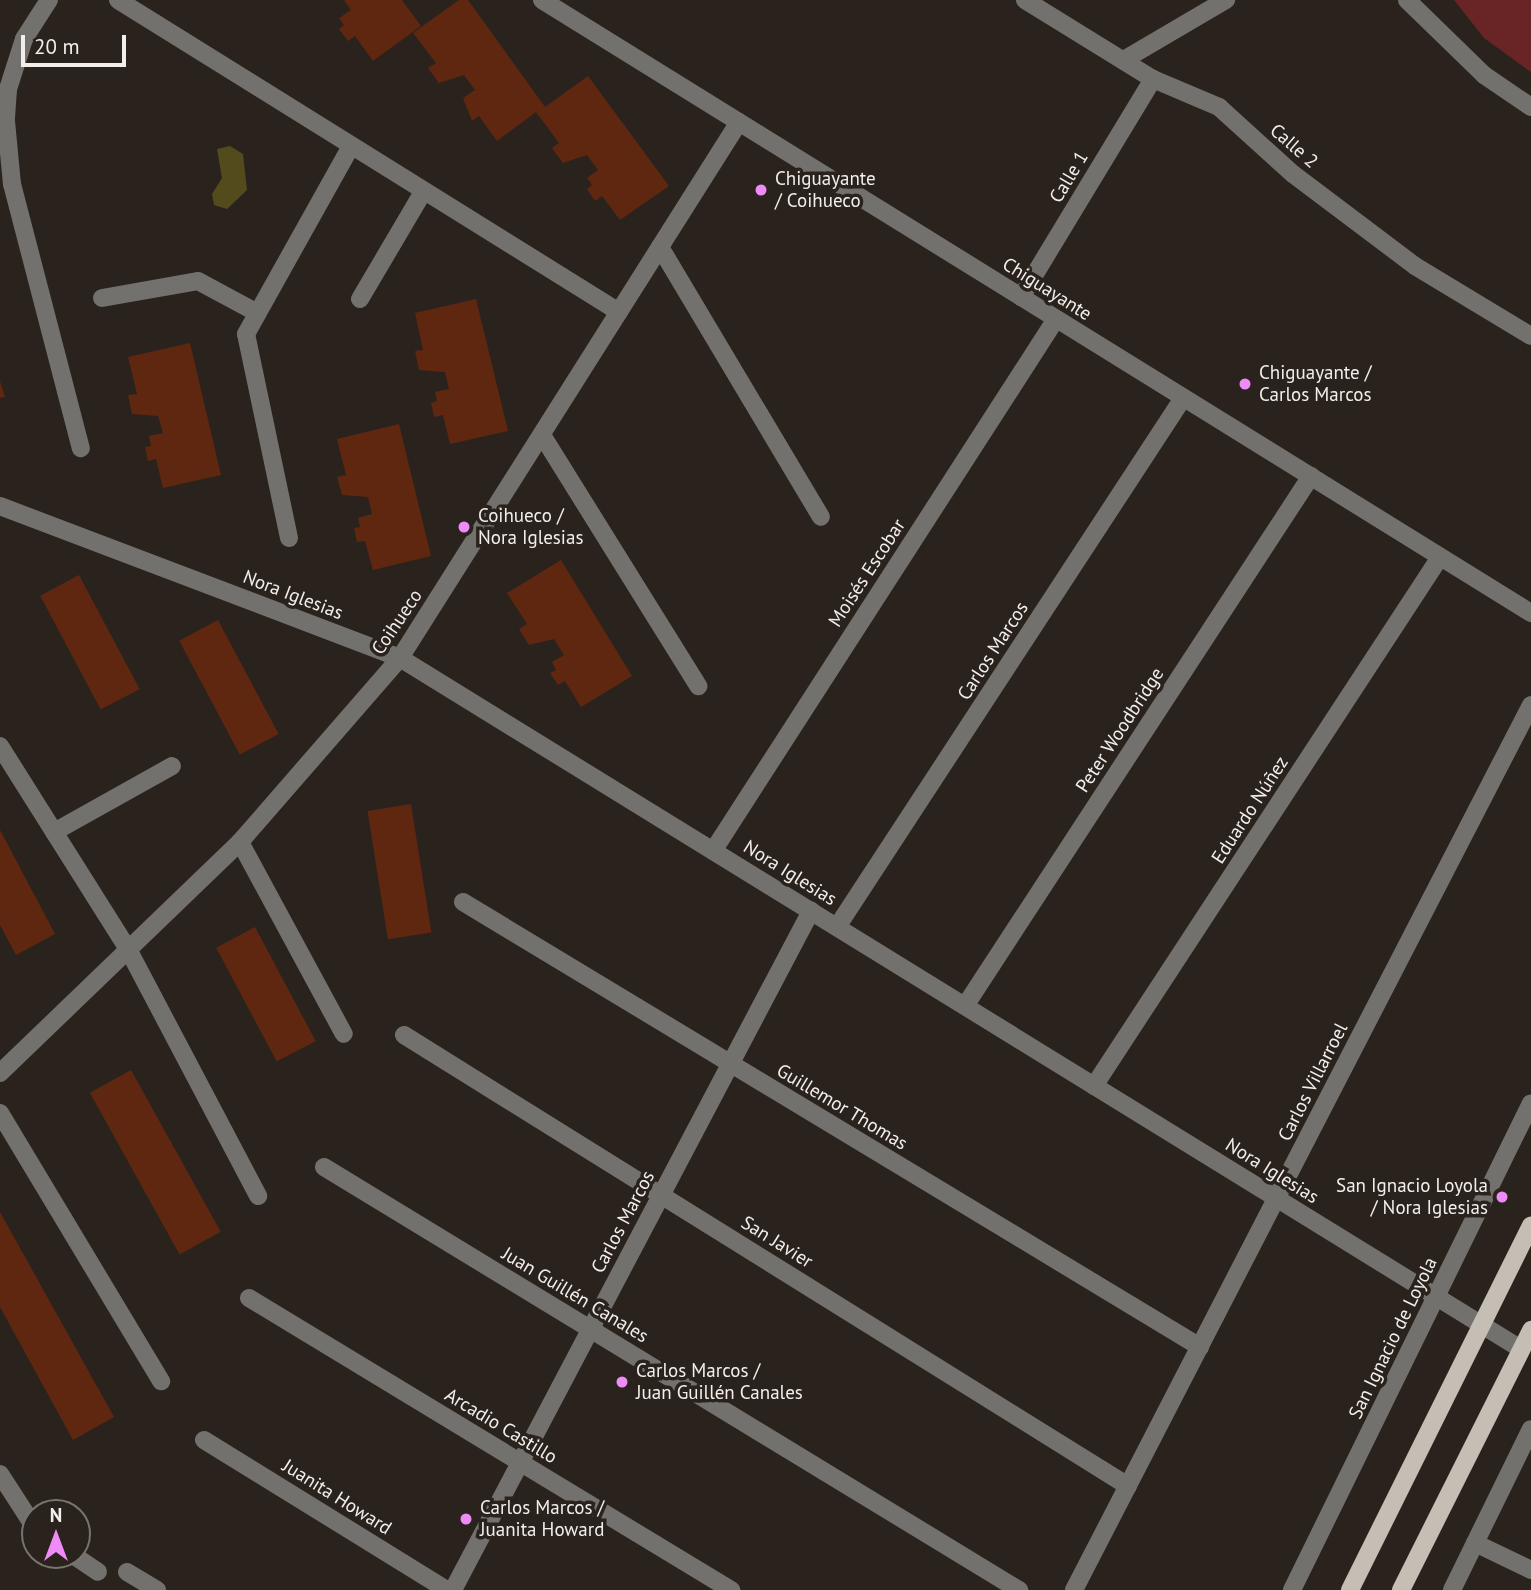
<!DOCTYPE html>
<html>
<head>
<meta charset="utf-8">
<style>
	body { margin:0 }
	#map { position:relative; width:1531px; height:1590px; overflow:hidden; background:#2a231d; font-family:"PT Sans",sans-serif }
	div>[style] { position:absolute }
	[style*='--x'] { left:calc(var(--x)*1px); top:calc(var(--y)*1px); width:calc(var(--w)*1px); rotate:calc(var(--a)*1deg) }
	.green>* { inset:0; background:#692425 }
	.water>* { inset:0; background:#544b1c }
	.building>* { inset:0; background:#5f2710; transform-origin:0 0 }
	.minor>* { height:18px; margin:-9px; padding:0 9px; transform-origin:9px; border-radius:9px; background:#73716d }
	.major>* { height:18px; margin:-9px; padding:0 9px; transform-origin:9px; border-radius:9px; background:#c4beb5 }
	.dots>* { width:19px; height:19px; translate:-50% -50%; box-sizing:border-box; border:4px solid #2a231d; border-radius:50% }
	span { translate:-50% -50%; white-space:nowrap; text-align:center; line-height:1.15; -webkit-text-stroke:7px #2a231d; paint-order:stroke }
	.street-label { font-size:19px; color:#f3eeea }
	.poi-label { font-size:19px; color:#f3eeea }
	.left { translate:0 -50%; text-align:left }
	.right { translate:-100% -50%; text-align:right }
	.north { position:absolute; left:21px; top:1499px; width:70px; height:70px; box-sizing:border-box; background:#2a231d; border:2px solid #7a746f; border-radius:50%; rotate:0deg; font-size:19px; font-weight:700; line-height:28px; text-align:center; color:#f3eeea }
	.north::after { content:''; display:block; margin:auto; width:24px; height:32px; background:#ef8bf7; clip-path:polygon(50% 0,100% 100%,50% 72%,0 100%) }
	.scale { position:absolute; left:21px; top:35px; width:105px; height:32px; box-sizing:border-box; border:4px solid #f3eeea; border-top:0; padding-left:9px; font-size:21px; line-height:24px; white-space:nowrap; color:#f3eeea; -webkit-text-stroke:5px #2a231d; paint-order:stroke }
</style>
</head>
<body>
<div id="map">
	<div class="green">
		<div style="clip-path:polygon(1454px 0,1531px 0,1531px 72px,1484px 38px)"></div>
	</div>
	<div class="water">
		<div style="clip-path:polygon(230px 146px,243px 154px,247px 190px,227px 209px,214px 205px,212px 194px,222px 178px,217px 149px)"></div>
	</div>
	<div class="building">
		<div style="clip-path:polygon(344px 0,402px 0,421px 26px,373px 61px,355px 36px,348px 41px,339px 29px,344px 25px,339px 18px,351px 10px)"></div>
		<div style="clip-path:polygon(459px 0,468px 0,545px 107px,588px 76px,669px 186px,620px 220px,602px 196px,595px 201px,587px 189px,592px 185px,587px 178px,598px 170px,587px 155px,563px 163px,552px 148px,559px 143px,536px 112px,497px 141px,479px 116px,472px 121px,463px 98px,475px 90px,464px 75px,439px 83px,428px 68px,436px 63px,413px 33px)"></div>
		<div style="clip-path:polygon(476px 299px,508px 431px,450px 444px,443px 415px,434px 417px,431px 403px,437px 401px,435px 392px,449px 389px,445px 372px,419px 370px,415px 351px,423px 350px,415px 313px)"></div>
		<div style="clip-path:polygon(190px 343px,221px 475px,163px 488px,156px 459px,148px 461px,145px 447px,151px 446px,149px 436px,163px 433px,158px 416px,132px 414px,128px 395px,137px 394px,128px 357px)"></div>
		<div style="clip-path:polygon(0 381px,5px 397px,0 398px)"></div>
		<div style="clip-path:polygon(399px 424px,431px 556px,373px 570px,365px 541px,357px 542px,354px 528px,360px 527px,358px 518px,372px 514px,368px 497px,342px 495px,337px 477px,346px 475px,337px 439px)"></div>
		<div style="clip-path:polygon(561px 560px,632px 676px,581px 707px,565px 681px,558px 685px,550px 673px,556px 670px,552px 662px,564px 655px,554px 639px,529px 645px,519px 629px,527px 624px,507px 593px)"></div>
		<div style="left:79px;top:575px;width:129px;height:44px;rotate:62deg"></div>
		<div style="left:218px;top:620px;width:129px;height:44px;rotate:62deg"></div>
		<div style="left:411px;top:804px;width:130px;height:44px;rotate:81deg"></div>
		<div style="clip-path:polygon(0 830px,55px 934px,16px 955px,0 925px)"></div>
		<div style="left:255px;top:927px;width:129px;height:44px;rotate:62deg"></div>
		<div style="left:131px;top:1070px;width:185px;height:47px;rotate:61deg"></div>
		<div style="clip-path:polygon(0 1212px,114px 1417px,73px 1440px,0 1307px)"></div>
	</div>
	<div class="minor">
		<div style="--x:49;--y:0;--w:46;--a:122.7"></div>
		<div style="--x:24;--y:39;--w:52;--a:107.7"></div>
		<div style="--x:8;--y:89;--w:32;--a:94"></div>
		<div style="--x:6;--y:121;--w:63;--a:84.6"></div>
		<div style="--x:12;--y:184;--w:273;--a:75.4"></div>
		<div style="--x:118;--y:0;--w:590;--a:31.91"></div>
		<div style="--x:542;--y:0;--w:1164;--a:31.79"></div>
		<div style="--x:1025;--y:0;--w:150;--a:31.7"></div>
		<div style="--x:1153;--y:79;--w:72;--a:23"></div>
		<div style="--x:1219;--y:107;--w:100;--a:42.2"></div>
		<div style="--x:1293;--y:174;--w:153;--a:37"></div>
		<div style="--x:1415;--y:266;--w:135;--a:31.1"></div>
		<div style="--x:1407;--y:0;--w:107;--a:44.2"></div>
		<div style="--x:1484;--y:75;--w:57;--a:34.2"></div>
		<div style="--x:1127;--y:58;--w:115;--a:-30.4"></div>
		<div style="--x:660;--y:247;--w:314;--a:59.2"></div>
		<div style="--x:1021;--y:297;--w:255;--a:-58.8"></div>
		<div style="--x:102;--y:298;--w:97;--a:-10"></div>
		<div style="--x:198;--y:281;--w:64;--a:28.2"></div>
		<div style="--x:360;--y:299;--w:124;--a:-59.5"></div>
		<div style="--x:542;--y:435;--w:296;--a:58.1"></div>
		<div style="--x:0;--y:506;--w:428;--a:20.8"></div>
		<div style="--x:400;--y:658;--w:1317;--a:31.65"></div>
		<div style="--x:289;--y:538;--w:208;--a:-101.9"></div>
		<div style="--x:246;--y:334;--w:215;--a:-60.8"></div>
		<div style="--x:0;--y:746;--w:242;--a:57.8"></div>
		<div style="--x:129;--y:951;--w:277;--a:62.2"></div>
		<div style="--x:54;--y:832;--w:135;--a:-29.2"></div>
		<div style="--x:240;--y:842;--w:218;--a:61.6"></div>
		<div style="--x:713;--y:851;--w:633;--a:-57.19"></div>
		<div style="--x:463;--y:902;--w:861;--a:31.12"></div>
		<div style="--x:837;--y:927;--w:632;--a:-56.81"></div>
		<div style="--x:965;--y:1006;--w:633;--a:-56.86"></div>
		<div style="--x:404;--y:1035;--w:853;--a:31.92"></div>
		<div style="--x:0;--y:1073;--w:333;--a:-43.9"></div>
		<div style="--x:240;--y:842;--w:244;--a:-49"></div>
		<div style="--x:400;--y:658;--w:634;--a:-57.69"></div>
		<div style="--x:1094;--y:1086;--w:632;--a:-56.81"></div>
		<div style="--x:0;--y:1113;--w:313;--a:59"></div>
		<div style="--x:324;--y:1167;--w:814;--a:31.33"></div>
		<div style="--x:249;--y:1298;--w:564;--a:31.21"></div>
		<div style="--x:204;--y:1440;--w:286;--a:31.7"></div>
		<div style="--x:0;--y:1474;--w:64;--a:57.1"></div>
		<div style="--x:1475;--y:1543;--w:62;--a:25.7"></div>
		<div style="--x:73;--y:1555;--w:30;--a:34"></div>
		<div style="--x:127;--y:1572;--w:35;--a:31"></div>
		<div style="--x:453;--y:1590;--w:768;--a:-62.2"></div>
		<div style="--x:1074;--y:1590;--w:996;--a:-62.69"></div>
		<div style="--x:1292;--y:1590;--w:542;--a:-63.86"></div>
		<div style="--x:1452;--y:1590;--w:179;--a:-63.9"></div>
	</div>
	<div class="major">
		<div style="--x:1350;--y:1590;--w:407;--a:-63.6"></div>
		<div style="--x:1401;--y:1590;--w:291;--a:-63.4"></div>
	</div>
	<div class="dots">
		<div style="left:761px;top:190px;background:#ef8bf7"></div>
		<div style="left:1245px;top:384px;background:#ef8bf7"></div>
		<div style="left:464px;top:527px;background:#ef8bf7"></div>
		<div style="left:1502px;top:1197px;background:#ef8bf7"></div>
		<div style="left:622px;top:1382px;background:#ef8bf7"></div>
		<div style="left:466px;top:1519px;background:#ef8bf7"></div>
	</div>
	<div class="street-label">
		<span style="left:1294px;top:146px;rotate:41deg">Calle 2</span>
		<span style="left:1069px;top:177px;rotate:-59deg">Calle 1</span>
		<span style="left:1047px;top:289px;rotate:32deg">Chiguayante</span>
		<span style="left:867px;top:573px;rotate:-57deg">Moisés Escobar</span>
		<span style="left:293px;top:595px;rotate:21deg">Nora Iglesias</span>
		<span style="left:397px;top:622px;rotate:-56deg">Coihueco</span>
		<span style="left:993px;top:651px;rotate:-57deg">Carlos Marcos</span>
		<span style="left:1120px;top:730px;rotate:-57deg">Peter Woodbridge</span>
		<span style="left:1250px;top:810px;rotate:-57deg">Eduardo Núñez</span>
		<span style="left:790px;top:873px;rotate:32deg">Nora Iglesias</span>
		<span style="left:1313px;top:1082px;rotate:-63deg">Carlos Villarroel</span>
		<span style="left:842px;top:1107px;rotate:31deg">Guillemor Thomas</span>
		<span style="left:1272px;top:1171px;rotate:32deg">Nora Iglesias</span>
		<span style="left:623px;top:1222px;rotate:-62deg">Carlos Marcos</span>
		<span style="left:777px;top:1242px;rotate:32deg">San Javier</span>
		<span style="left:575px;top:1295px;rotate:31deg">Juan Guillén Canales</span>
		<span style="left:1393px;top:1338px;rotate:-64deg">San Ignacio de Loyola</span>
		<span style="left:501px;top:1426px;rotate:31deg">Arcadio Castillo</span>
		<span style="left:337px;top:1497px;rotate:32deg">Juanita Howard</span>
	</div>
	<div class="poi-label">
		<span class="left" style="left:775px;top:190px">Chiguayante<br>/ Coihueco</span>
		<span class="left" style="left:1259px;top:384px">Chiguayante /<br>Carlos Marcos</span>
		<span class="left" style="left:478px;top:527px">Coihueco /<br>Nora Iglesias</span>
		<span class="right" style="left:1488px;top:1197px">San Ignacio Loyola<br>/ Nora Iglesias</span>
		<span class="left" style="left:636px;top:1382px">Carlos Marcos /<br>Juan Guillén Canales</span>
		<span class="left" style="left:480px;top:1519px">Carlos Marcos /<br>Juanita Howard</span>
	</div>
	<div class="north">N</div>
	<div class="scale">20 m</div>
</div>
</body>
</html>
